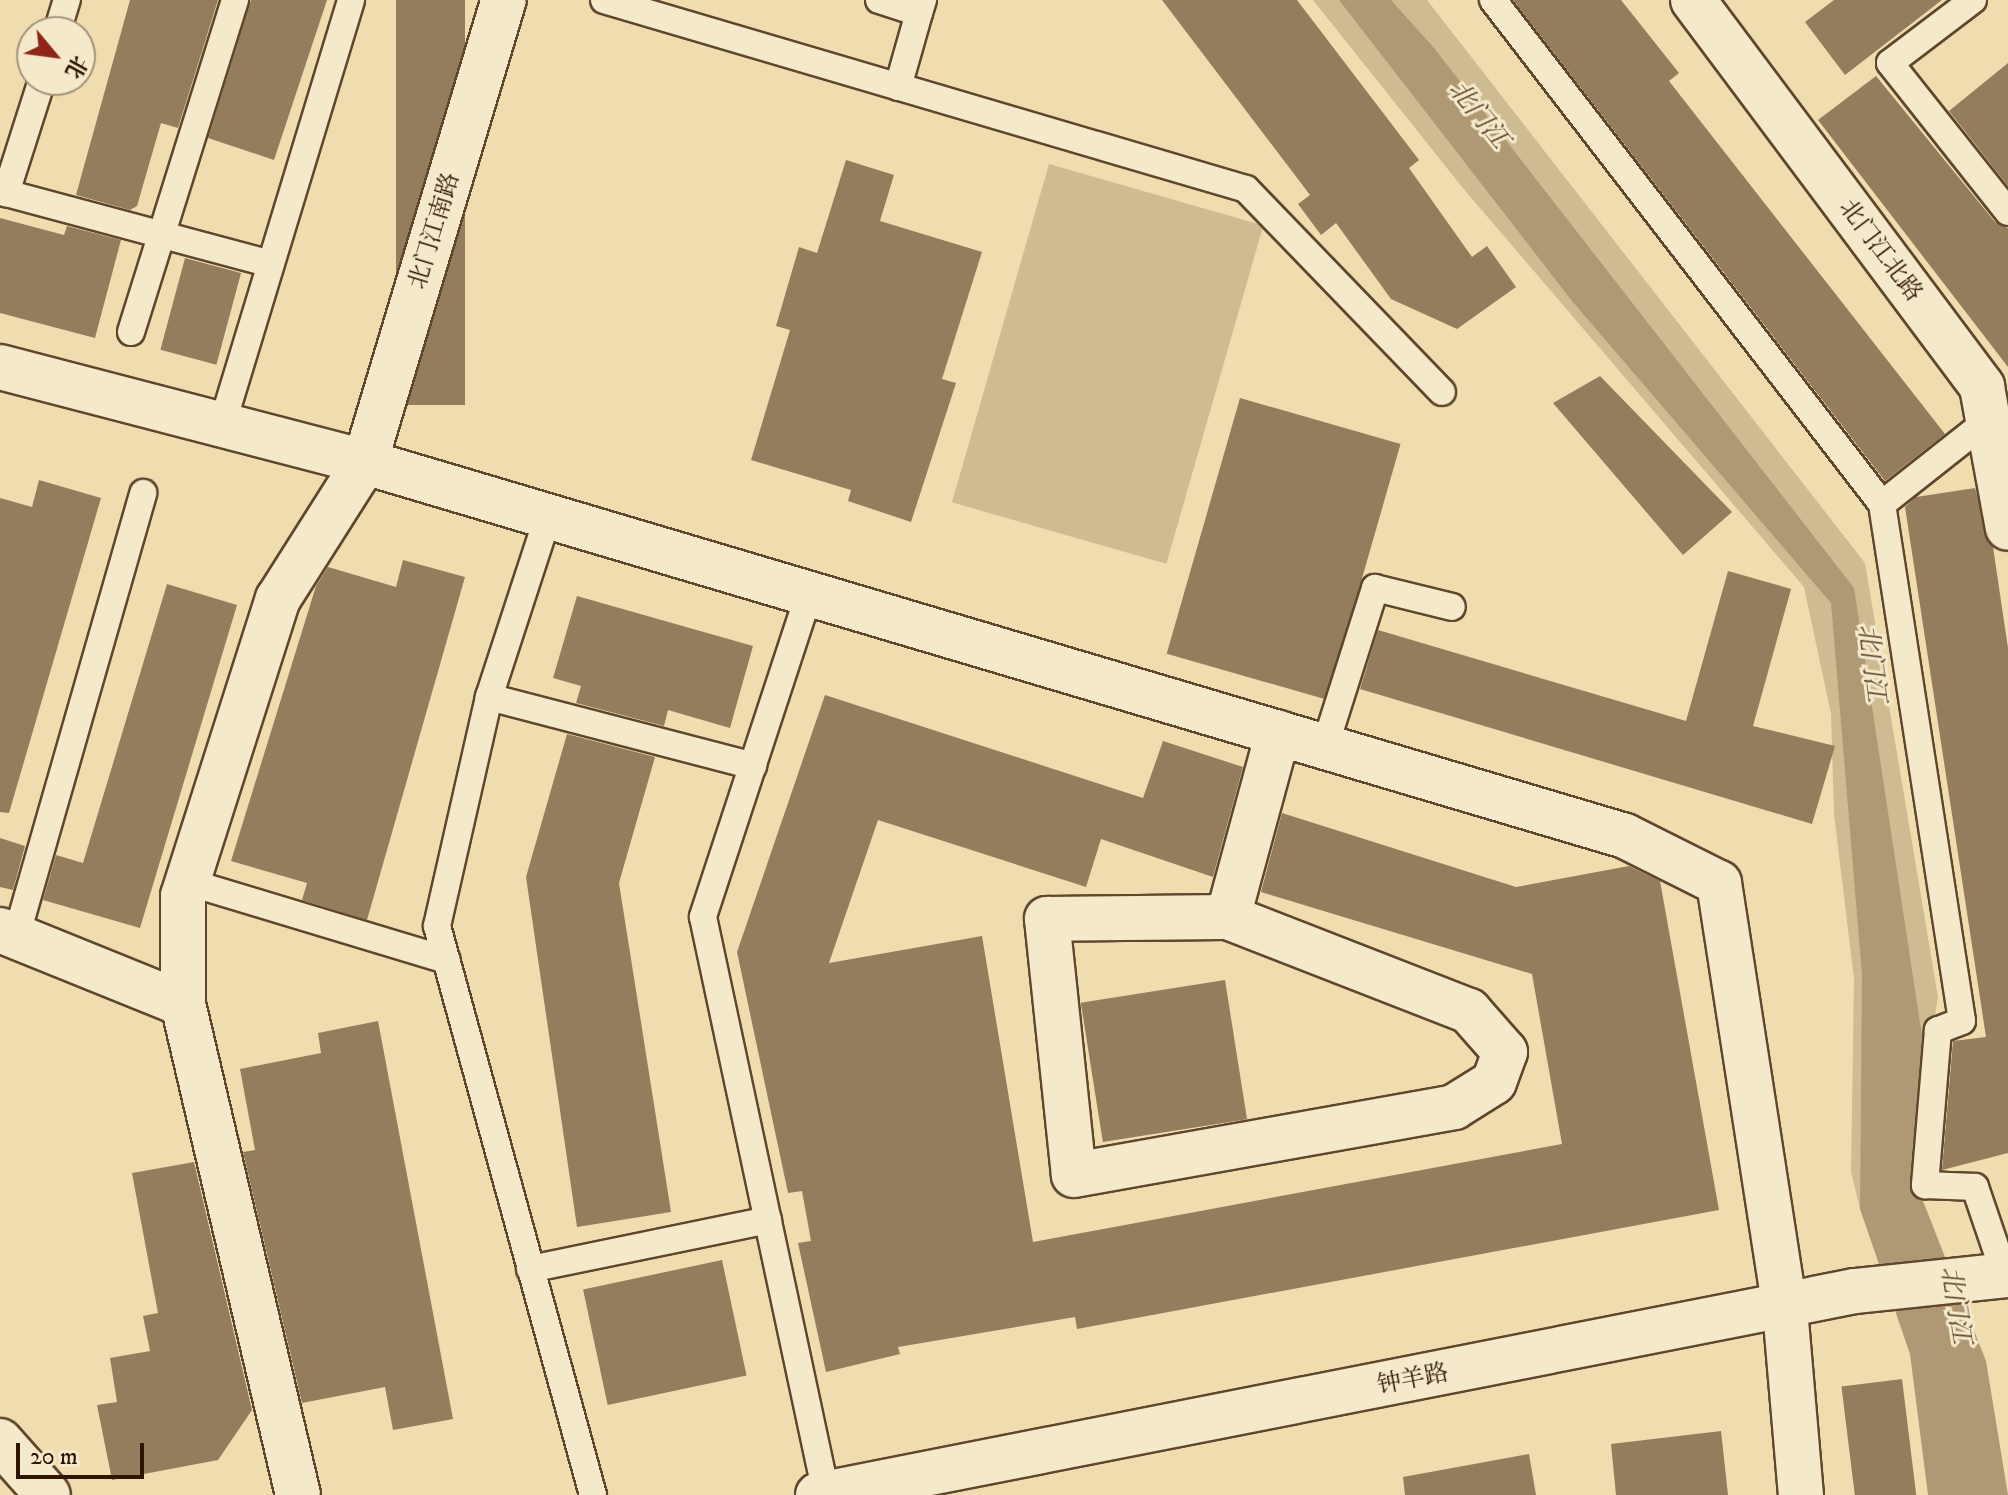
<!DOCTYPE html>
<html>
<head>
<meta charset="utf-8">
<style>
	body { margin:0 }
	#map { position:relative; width:2008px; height:1495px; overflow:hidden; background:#efddb0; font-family:"IM FELL DW Pica","Noto Serif SC",serif }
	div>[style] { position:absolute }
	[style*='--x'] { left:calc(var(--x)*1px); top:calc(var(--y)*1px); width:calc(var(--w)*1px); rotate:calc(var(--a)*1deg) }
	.green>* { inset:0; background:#cebb92; transform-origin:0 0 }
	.water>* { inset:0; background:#ae9974 }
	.building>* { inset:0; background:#937d5c; transform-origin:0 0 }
	.roads { filter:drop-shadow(2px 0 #5f462c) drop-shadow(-2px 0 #5f462c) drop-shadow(0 2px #5f462c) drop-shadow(0 -2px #5f462c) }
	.lane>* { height:26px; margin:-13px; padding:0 13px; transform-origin:13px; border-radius:13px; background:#f5e9cc }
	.street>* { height:44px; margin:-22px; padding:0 22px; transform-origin:22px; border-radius:22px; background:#f5e9cc }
	.secondary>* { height:44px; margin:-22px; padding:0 22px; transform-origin:22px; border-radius:22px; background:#f5e9cc }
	span { translate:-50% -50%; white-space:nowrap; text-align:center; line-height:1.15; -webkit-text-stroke:6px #f5e9cc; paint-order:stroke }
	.street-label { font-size:24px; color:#2f1400 }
	.water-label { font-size:26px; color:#62492e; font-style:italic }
	.north { position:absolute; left:16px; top:16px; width:80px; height:80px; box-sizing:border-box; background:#f5e9cc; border:2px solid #a6947a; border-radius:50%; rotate:119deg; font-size:22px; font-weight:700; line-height:32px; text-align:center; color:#2f1400 }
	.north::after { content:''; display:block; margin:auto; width:28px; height:36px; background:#8f2418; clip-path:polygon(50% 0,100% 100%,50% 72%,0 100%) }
	.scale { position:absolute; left:16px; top:1443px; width:128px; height:36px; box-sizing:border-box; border:4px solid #2f1400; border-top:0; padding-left:10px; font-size:24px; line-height:28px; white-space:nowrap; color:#2f1400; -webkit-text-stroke:6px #f5e9cc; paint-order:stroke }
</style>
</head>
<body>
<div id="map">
	<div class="green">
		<div style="clip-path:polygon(1313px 0,1427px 0,1865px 563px,1938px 997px,1916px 1134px,1921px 1196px,1860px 1209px,1851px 1172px,1854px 979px,1834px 814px,1831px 714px,1804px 587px,1462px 187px)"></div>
		<div style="left:1049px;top:164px;width:223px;height:352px;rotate:16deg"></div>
	</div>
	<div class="water">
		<div style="clip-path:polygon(1339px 0,1391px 0,1434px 48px,1854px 588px,1922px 1036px,1916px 1134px,1921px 1196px,1986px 1361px,2008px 1495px,1928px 1495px,1910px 1354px,1860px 1209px,1862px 975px,1831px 603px,1572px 301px)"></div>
	</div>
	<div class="building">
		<div style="clip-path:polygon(130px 0,218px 0,178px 128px,161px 123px,137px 206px,130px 210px,76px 195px)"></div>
		<div style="clip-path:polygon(251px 0,327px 0,274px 160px,208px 138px)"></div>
		<div style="left:396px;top:0;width:69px;height:405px"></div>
		<div style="clip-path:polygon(1162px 0,1297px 0,1419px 160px,1409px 168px,1472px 257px,1487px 246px,1516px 287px,1457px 329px,1391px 299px,1336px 223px,1321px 235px,1298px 204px,1310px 195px)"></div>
		<div style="clip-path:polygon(1513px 0,1621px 0,1679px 73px,1669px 81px,1945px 434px,1885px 481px)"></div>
		<div style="clip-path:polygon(1834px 0,1942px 0,1845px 75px,1805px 22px)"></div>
		<div style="clip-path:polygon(2008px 63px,2008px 186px,1949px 111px)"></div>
		<div style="clip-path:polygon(1876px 76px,1995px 222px,2008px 228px,2008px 367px,1818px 120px)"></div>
		<div style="clip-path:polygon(846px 160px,894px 175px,880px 221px,982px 252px,942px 379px,956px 383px,911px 522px,848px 501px,851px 490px,751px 460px,790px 330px,776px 326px,799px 247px,817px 253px)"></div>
		<div style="clip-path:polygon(0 218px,64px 235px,67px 226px,121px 240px,95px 338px,0 313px)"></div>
		<div style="left:185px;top:258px;width:58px;height:95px;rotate:15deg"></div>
		<div style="clip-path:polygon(1600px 376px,1732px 512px,1683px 555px,1553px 403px)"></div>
		<div style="left:1240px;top:398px;width:167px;height:266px;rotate:16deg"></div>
		<div style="clip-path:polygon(39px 480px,101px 498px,9px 813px,0 812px,0 498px,32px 507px)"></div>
		<div style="clip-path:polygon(1975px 488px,1993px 547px,2008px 648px,2008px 1153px,1942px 1170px,1953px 1041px,1986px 1037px,1905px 507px,1916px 497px)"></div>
		<div style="clip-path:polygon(403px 560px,465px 577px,367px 920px,302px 900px,307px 883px,231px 861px,316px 586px,328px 567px,396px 587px)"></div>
		<div style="clip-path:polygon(1728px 571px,1791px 589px,1753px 726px,1835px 746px,1812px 824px,1360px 689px,1378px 630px,1686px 721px)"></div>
		<div style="clip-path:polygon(167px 584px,237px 605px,140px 928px,43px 900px,56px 855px,83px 863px)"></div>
		<div style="clip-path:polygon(577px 596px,753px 646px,730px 728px,668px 710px,664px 726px,576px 703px,581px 686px,553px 678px)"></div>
		<div style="clip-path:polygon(825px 695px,1143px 798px,1163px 741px,1243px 767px,1213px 877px,1101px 839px,1086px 887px,878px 820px,829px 963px,982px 936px,1033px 1242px,1562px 1144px,1532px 974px,1261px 892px,1282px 813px,1516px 887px,1629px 866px,1660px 881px,1719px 1210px,1077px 1329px,1075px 1317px,898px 1347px,900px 1354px,826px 1372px,798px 1243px,811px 1241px,802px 1191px,788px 1193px,737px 952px)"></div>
		<div style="clip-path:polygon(567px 734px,655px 757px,619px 883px,671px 1212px,577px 1227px,526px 877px)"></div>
		<div style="clip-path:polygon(0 838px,25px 846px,13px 890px,0 887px)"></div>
		<div style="left:1225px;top:980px;width:141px;height:146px;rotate:81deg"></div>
		<div style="clip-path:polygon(378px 1021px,453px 1419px,393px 1430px,385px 1387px,302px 1403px,243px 1152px,255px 1150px,240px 1069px,321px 1053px,318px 1033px)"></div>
		<div style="clip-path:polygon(194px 1162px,252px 1410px,218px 1460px,112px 1480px,97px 1405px,117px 1402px,110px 1358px,150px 1351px,143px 1316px,158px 1313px,132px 1173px)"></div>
		<div style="left:722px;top:1260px;width:118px;height:142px;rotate:78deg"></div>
		<div style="left:1902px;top:1379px;width:117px;height:61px;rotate:83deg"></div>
		<div style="clip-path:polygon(1721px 1431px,1728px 1495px,1616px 1495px,1611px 1444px)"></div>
		<div style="clip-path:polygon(1529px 1454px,1536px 1495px,1405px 1495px,1403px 1477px)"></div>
	</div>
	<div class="roads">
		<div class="lane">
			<div style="--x:604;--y:0;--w:669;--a:16.4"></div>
			<div style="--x:1246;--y:189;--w:282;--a:46"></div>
			<div style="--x:879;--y:0;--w:42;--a:18"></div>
			<div style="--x:919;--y:13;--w:14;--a:-73"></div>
			<div style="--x:1493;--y:0;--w:637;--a:52.34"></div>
			<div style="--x:1882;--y:504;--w:523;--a:81.2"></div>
			<div style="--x:1962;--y:1021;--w:26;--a:159"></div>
			<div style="--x:1938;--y:1030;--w:156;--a:94.8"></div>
			<div style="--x:1925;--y:1185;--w:50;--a:2.3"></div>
			<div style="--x:1975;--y:1187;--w:93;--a:71.2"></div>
			<div style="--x:1973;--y:0;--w:104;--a:142.8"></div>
			<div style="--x:1890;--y:63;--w:190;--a:51.6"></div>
			<div style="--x:57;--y:32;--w:34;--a:-73"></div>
			<div style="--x:42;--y:80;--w:119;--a:107.7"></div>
			<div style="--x:6;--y:193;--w:274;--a:15"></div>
			<div style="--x:898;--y:87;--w:77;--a:-74.2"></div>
			<div style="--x:131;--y:332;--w:348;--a:-72.6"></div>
			<div style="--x:222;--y:425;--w:444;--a:-73.1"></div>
			<div style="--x:1882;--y:504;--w:134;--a:-38.3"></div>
			<div style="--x:809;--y:594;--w:340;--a:108.2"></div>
			<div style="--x:703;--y:917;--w:589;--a:77.95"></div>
			<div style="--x:489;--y:697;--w:190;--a:-71.9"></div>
			<div style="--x:1325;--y:746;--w:166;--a:-72.4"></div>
			<div style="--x:1375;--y:588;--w:79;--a:13.9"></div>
			<div style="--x:188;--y:882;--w:270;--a:16.8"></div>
			<div style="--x:16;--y:937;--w:462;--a:-74"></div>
			<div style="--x:530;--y:1269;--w:243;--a:-11.6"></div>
			<div style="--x:593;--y:1495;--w:590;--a:-105.33"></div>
			<div style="--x:437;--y:926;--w:235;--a:-77.2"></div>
			<div style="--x:489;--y:697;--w:273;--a:14.6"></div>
		</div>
		<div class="street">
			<div style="--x:1228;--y:917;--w:181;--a:179.4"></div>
			<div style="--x:1047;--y:919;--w:257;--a:84"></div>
			<div style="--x:1074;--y:1175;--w:386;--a:-10.1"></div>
			<div style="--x:1454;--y:1107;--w:47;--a:-32"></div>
			<div style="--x:1494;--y:1082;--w:32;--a:-70"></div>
			<div style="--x:1505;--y:1052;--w:55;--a:-131.3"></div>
			<div style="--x:1469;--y:1011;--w:259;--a:-158.7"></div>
			<div style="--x:1228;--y:917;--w:191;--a:-74.8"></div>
			<div style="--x:0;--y:930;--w:197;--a:22"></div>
			<div style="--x:0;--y:1441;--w:72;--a:48.4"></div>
			<div style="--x:298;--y:1495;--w:504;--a:-103.18"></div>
			<div style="--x:183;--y:1004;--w:108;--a:-90"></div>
			<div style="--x:183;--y:896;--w:312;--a:-72.3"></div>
			<div style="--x:278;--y:599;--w:162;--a:-57.6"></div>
		</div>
		<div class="secondary">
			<div style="--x:1693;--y:0;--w:483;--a:53.2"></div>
			<div style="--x:1982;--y:387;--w:143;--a:79.6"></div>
			<div style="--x:0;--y:367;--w:377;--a:14.6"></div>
			<div style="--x:365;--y:462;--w:1314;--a:16.53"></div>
			<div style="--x:1625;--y:836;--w:105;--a:26.6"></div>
			<div style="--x:1719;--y:883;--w:431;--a:81.2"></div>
			<div style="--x:1785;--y:1309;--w:187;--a:85.1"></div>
			<div style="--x:365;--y:462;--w:482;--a:-73.3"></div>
			<div style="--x:818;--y:1495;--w:1057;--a:-11.13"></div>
			<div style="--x:1855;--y:1291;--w:154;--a:-6"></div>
		</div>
	</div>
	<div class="street-label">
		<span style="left:435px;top:231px;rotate:-73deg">北门江南路</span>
		<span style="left:1880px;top:251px;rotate:53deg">北门江北路</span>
		<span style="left:1413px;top:1380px;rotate:-11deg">钟羊路</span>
	</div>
	<div class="water-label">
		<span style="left:1478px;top:115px;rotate:51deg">北门江</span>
		<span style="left:1871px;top:663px;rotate:83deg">北门江</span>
		<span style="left:1955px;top:1305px;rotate:81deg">北门江</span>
	</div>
	<div class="north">北</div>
	<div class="scale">20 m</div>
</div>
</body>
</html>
